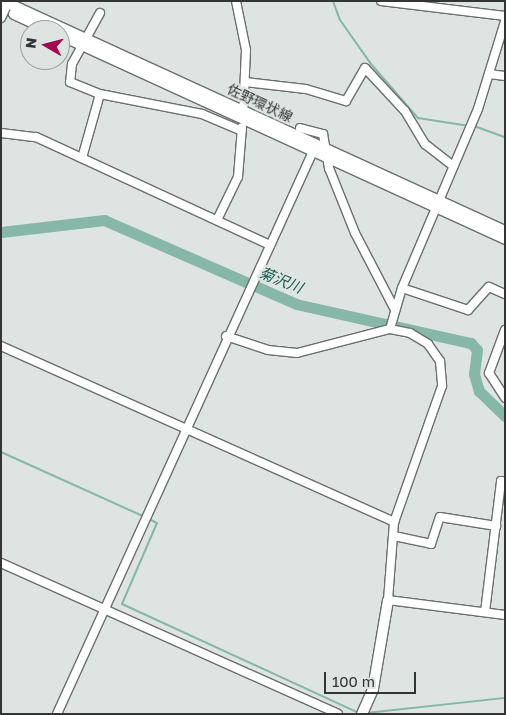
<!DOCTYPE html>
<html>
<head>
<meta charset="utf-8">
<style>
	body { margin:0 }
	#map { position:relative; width:506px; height:715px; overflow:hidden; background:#dee4e2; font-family:"Golos Text","Noto Sans JP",sans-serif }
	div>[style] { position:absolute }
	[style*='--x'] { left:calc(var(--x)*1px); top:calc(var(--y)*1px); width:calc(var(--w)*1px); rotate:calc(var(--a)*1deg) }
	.stream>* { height:2px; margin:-1px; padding:0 1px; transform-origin:1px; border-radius:1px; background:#86b7a9 }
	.river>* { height:11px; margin:-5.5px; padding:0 5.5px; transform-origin:5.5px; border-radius:5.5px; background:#86b7a9 }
	.roads { filter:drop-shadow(1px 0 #6a6f6d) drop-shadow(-1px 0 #6a6f6d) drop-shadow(0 1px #6a6f6d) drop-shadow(0 -1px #6a6f6d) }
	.street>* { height:8px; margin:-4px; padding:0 4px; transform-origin:4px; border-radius:4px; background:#fff }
	.secondary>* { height:10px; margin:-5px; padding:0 5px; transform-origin:5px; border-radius:5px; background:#fff }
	span { translate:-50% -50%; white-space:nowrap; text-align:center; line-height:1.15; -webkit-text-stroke:4.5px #dee4e2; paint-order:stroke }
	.street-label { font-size:14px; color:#333535 }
	.water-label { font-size:15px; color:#1c5c4e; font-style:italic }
	.frame { position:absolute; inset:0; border:2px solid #333535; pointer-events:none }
	.north { position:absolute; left:20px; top:20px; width:50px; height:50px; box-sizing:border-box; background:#dee4e2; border:1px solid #9a9e9d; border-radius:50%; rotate:278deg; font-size:14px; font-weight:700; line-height:20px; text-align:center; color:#333535 }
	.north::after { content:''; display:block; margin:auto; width:18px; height:22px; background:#a10a4f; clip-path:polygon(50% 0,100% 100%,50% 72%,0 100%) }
	.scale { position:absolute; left:324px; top:672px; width:92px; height:22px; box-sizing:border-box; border:2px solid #333535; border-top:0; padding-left:6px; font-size:15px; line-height:18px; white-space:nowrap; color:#333535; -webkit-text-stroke:4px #dee4e2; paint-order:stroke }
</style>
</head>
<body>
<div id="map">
	<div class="stream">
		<div style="--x:333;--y:1;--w:20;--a:70"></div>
		<div style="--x:340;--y:20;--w:54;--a:54.8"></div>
		<div style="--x:371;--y:64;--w:72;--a:49"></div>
		<div style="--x:418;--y:118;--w:52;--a:8.9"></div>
		<div style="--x:474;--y:126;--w:33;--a:20"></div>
		<div style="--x:1;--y:452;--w:158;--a:24.3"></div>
		<div style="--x:149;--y:519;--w:9;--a:27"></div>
		<div style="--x:157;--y:523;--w:88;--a:113.4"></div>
		<div style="--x:122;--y:604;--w:261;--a:24.7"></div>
		<div style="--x:366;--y:713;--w:140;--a:-6.2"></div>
	</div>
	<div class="river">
		<div style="--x:1;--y:232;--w:104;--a:-6.6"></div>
		<div style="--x:104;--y:220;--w:210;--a:23.6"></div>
		<div style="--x:296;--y:304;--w:179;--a:12.6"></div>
		<div style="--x:471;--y:343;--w:9;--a:49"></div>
		<div style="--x:477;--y:350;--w:24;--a:97"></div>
		<div style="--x:474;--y:374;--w:18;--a:74"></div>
		<div style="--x:479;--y:391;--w:36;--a:44"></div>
	</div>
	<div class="roads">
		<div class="street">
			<div style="--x:236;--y:1;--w:50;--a:78.5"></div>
			<div style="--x:246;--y:50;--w:66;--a:92.6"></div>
			<div style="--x:381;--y:1;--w:125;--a:6.9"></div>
			<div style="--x:100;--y:13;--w:58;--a:118.8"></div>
			<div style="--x:72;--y:64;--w:18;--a:96"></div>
			<div style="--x:70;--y:82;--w:32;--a:22"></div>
			<div style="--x:100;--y:94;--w:104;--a:11.1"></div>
			<div style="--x:202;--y:114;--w:43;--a:23"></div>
			<div style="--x:1;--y:18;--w:17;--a:-65"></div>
			<div style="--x:489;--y:74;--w:16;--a:7"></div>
			<div style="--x:245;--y:82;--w:61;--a:6.5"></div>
			<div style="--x:306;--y:89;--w:42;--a:16.7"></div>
			<div style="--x:346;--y:101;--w:38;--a:-60"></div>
			<div style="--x:365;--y:68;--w:59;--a:47.1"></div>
			<div style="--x:405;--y:111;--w:39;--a:59"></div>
			<div style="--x:425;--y:144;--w:36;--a:38"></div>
			<div style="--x:300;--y:128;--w:24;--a:15"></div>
			<div style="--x:323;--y:134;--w:35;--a:80"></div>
			<div style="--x:329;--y:168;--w:70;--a:68.2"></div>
			<div style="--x:355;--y:233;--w:87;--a:62.5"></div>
			<div style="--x:1;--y:133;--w:35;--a:7"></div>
			<div style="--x:36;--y:137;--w:258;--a:24.8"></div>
			<div style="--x:82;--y:158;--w:66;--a:-74.3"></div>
			<div style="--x:217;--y:220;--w:48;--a:-64"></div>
			<div style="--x:238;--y:177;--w:50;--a:-85.4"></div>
			<div style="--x:402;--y:288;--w:70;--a:18.4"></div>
			<div style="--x:468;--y:310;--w:31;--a:-48"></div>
			<div style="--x:489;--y:287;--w:17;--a:24"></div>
			<div style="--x:390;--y:329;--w:43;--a:-73.7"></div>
			<div style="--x:402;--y:288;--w:194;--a:-67"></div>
			<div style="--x:478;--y:109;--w:92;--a:-72.9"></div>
			<div style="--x:505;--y:330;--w:46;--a:110.4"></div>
			<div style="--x:489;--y:373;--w:30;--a:57"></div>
			<div style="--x:226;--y:336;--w:44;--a:18.4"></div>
			<div style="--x:268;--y:350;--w:29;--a:6"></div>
			<div style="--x:297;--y:353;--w:96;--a:-14.5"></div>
			<div style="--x:390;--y:329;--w:20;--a:11"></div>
			<div style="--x:410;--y:333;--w:21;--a:31"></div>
			<div style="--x:428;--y:344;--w:21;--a:55"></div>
			<div style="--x:440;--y:361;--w:25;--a:85"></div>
			<div style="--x:442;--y:386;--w:144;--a:109.4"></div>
			<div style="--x:394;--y:522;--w:78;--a:94.4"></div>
			<div style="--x:388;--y:600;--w:118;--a:7.3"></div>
			<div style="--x:1;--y:346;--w:431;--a:24.1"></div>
			<div style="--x:394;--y:536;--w:38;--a:12"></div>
			<div style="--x:431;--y:544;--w:28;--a:-72"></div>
			<div style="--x:440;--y:517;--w:57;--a:9.1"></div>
			<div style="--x:1;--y:563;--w:369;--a:24.1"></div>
			<div style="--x:485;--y:612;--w:132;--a:-83"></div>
			<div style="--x:501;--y:481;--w:4;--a:14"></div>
			<div style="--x:57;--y:714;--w:623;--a:-65.53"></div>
		</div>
		<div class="secondary">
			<div style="--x:3;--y:1;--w:552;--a:24.62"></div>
			<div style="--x:14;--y:14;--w:38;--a:25"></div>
			<div style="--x:60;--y:35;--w:490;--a:24.6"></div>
			<div style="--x:362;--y:714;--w:27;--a:-66"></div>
			<div style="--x:373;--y:689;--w:90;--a:-80.4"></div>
		</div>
	</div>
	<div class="street-label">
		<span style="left:260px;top:103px;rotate:25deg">佐野環状線</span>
	</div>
	<div class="water-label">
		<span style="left:281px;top:280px;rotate:22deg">菊沢川</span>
	</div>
	<div class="frame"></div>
	<div class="north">N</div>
	<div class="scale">100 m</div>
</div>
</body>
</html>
